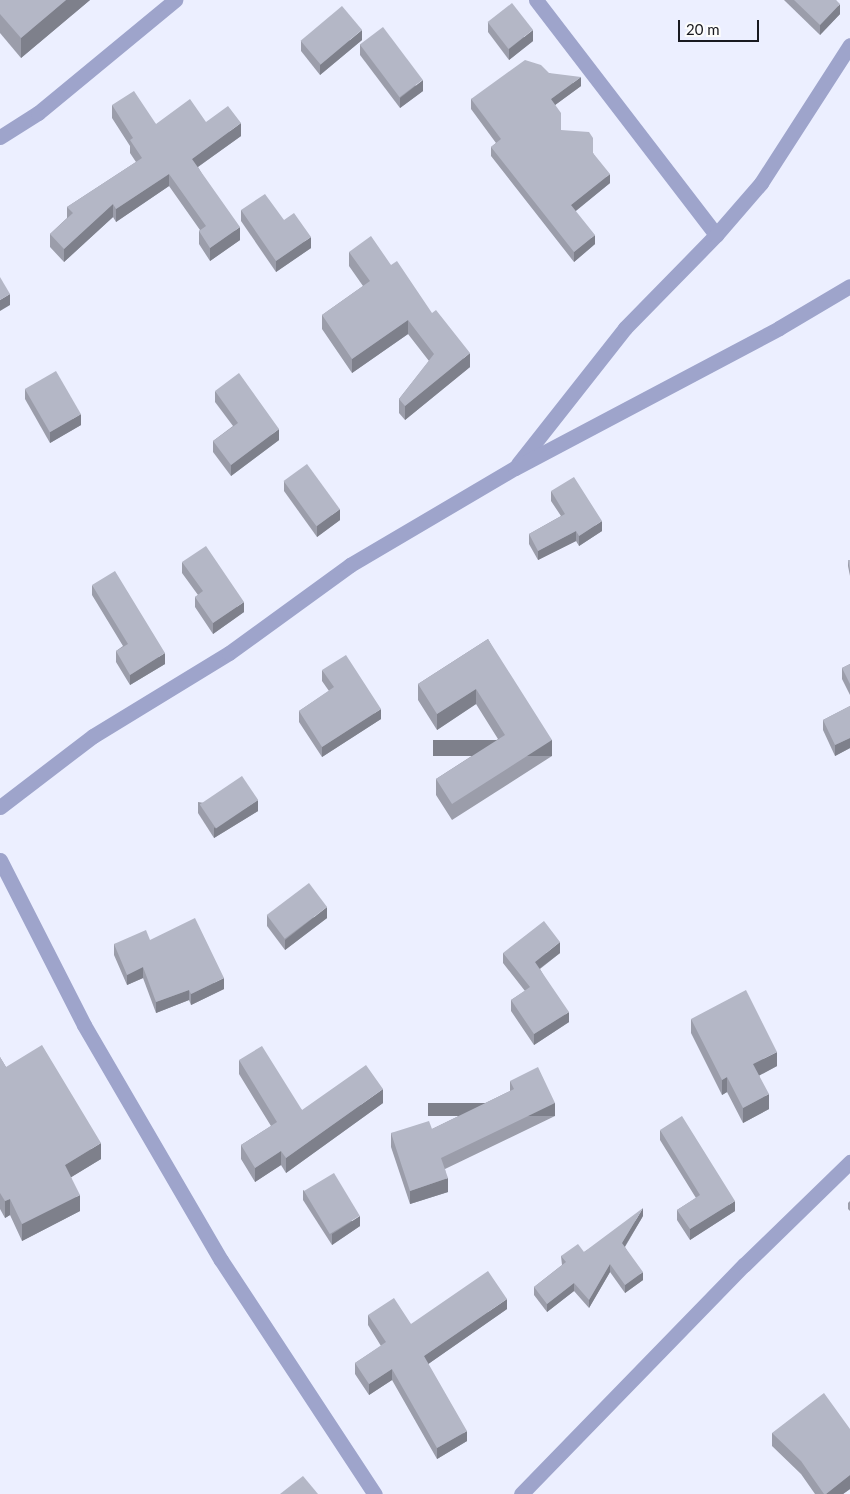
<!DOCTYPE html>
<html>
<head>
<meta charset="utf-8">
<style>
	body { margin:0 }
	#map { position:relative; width:850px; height:1494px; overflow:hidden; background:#ecefff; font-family:Lato,sans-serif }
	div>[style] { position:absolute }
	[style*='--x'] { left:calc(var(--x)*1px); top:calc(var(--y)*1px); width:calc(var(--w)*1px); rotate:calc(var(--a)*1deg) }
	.minor>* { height:15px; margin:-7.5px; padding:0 7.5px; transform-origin:7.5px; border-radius:7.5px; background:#9ea4cb }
	.wall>* { inset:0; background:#9b9daa }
	.shaded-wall>* { inset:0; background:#7e808b; transform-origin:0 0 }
	.building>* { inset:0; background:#b4b7c6; transform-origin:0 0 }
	span { translate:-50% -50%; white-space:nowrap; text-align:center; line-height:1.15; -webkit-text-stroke:5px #fdfdfd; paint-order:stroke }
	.scale { position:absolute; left:678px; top:20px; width:81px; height:22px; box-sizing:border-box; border:2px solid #191a20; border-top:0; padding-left:6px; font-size:15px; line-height:18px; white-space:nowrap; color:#191a20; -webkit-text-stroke:4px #fdfdfd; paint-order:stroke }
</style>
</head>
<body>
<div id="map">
	<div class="minor">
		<div style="--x:536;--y:0;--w:296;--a:52.5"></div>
		<div style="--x:0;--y:137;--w:45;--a:-32.3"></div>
		<div style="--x:38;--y:113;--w:178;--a:-39.5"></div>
		<div style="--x:518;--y:464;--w:173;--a:-51.8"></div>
		<div style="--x:625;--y:328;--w:130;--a:-45.6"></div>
		<div style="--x:716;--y:235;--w:69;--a:-49.1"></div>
		<div style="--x:761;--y:183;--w:164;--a:-57.2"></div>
		<div style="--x:0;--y:807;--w:117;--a:-37.4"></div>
		<div style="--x:93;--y:736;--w:159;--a:-31.4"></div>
		<div style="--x:229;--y:653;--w:150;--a:-36"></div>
		<div style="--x:350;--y:565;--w:191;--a:-30.5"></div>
		<div style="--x:515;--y:468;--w:299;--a:-27.9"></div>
		<div style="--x:779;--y:328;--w:82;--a:-30.6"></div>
		<div style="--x:0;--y:860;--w:185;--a:63"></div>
		<div style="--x:84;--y:1025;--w:272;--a:59.8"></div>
		<div style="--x:221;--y:1260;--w:280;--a:56.7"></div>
		<div style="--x:521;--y:1494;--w:320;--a:-45.8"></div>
		<div style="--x:744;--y:1265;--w:148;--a:-44.2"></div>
	</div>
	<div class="wall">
		<div style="clip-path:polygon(0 0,90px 0,21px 58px,0 33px)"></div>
		<div style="clip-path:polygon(784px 0,836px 0,840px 14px,820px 35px)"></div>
		<div style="clip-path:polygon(488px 22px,533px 41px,509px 60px,488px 32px)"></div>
		<div style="clip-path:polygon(362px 40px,320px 75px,301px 51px,301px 41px)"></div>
		<div style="clip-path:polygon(360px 44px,423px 91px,400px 108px,360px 55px)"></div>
		<div style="clip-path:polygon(549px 73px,581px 86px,555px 105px,561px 130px,593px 153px,610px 183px,575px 211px,595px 244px,574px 262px,491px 156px,491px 147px,496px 143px,471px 109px,471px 99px)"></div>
		<div style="clip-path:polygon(112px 105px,156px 124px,206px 122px,241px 136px,198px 167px,240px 240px,210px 261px,199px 244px,199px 231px,200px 230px,169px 186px,116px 222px,113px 217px,64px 262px,50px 247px,50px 234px,67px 218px,67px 207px,136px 162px,130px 153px,130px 146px,112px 118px)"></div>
		<div style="clip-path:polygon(241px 210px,284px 220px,311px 248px,276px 272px,241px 221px)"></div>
		<div style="clip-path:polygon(349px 252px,391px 265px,470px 367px,405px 420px,399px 413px,399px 399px,429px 361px,408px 334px,352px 373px,322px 329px,322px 315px,363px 286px,349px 266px)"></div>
		<div style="clip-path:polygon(25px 389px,81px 425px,50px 443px,25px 399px)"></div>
		<div style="clip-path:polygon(215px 391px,279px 440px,231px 476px,213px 452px,213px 441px,233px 426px,215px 402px)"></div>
		<div style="clip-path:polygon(284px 481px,340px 520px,317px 537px,284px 491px)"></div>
		<div style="clip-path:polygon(551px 491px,602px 531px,579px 546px,576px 541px,538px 560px,529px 544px,529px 534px,561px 516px,551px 501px)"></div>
		<div style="clip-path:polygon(848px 560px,850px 560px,850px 576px,848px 566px)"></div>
		<div style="clip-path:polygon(182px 562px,244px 612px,213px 634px,195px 607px,195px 597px,198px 595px,182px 573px)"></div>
		<div style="clip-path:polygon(92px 585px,165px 664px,130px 685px,116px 662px,116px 651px,123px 646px,92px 595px)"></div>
		<div style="clip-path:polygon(488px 639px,552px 756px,452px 820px,436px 795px,436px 779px,498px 739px,476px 704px,437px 730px,418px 700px,418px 684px)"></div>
		<div style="clip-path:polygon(850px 664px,850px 695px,842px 679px,842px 668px)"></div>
		<div style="clip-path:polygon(322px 670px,381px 719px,322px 757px,299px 722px,299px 711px,329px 691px,322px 681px)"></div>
		<div style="clip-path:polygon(850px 706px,850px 748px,835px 756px,823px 730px,823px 720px)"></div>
		<div style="clip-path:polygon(198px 802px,258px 811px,214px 838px,198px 813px)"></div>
		<div style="clip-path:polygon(267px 915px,327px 918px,285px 950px,267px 926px)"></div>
		<div style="clip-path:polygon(150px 940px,224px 989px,191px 1005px,189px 1000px,156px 1013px,143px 978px,127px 985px,114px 955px,114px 944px)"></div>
		<div style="clip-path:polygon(503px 953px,560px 953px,540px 969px,569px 1022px,534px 1045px,511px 1011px,511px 1000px,525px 991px,503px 963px)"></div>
		<div style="clip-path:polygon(691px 1019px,777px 1066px,759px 1075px,769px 1109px,743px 1123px,727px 1092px,722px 1095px,691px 1033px)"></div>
		<div style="clip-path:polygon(0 1057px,6px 1067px,101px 1159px,71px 1177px,80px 1211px,22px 1241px,10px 1215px,5px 1218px,0 1209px)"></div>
		<div style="clip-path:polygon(239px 1060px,302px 1110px,383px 1103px,286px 1173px,281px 1165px,255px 1182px,241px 1159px,241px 1145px,271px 1126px,239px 1074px)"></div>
		<div style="clip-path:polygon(510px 1081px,555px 1116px,445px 1169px,448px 1192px,410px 1204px,391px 1147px,391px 1133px,432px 1129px,510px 1091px)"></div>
		<div style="clip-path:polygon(660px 1130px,735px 1211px,690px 1240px,677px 1220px,677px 1210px,696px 1198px,660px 1140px)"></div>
		<div style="clip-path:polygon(303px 1190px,360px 1226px,332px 1245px,303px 1200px)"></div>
		<div style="clip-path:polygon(850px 1201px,850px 1211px,848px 1209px,848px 1203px)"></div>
		<div style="clip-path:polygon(643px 1216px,625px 1247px,643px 1280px,625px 1293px,610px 1272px,589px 1308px,574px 1291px,547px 1312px,534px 1295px,534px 1287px,562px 1265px,561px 1256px,584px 1252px)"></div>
		<div style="clip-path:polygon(507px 1309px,428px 1364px,467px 1441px,437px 1459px,392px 1380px,369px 1395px,355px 1374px,355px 1363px,381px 1346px,368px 1325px,368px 1315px,411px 1324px)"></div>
		<div style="clip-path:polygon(850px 1429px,850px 1489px,843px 1494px,815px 1494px,801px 1474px,772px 1446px,772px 1433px)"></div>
	</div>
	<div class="shaded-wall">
		<div style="clip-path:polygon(66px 0,90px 0,21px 58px,21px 38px)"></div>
		<div style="clip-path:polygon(840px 4px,840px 14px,820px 35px,820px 25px)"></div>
		<div style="clip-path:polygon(362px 30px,362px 40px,320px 75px,320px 65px)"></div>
		<div style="clip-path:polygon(533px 30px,533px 41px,509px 60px,509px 49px)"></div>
		<div style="clip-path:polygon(581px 77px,581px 86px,551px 108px,551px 99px)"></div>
		<div style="clip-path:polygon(423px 80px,423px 91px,400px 108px,400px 98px)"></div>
		<div style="clip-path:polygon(241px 123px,241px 136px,192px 171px,192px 159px)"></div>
		<div style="clip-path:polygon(169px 174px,169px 186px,116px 222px,116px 209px)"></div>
		<div style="clip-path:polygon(610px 174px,610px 183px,571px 215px,571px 205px)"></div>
		<div style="clip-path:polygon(113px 204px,113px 217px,64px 262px,64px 249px)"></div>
		<div style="clip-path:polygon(240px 227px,240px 240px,210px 261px,210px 248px)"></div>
		<div style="clip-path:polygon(595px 235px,595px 244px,574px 262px,574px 252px)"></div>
		<div style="clip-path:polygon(311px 237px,311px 248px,276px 272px,276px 261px)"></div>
		<div style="clip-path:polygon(10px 294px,10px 305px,0 311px,0 300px)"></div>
		<div style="clip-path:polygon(408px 320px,408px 334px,352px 373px,352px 359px)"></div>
		<div style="clip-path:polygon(470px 353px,470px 367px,405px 420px,405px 406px)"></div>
		<div style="clip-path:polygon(81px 414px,81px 425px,50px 443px,50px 432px)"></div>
		<div style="clip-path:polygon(279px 429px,279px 440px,231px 476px,231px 465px)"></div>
		<div style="clip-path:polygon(340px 509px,340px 520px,317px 537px,317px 526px)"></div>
		<div style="clip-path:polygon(602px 521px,602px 531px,579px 546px,579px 536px)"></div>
		<div style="clip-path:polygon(576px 531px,576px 541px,538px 560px,538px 551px)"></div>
		<div style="clip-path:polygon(244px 602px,244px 612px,213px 634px,213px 623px)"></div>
		<div style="clip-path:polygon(165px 653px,165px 664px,130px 685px,130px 675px)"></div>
		<div style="clip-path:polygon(476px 689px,476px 704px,437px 730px,437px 714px)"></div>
		<div style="clip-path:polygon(381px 709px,381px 719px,322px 757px,322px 747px)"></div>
		<div style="clip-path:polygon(850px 738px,850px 748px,835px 756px,835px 745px)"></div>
		<div style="left:552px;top:740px;width:16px;height:119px;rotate:90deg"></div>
		<div style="clip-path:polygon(258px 800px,258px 811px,214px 838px,214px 828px)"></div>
		<div style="clip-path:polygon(327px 907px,327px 918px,285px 950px,285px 940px)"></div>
		<div style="clip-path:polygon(560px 942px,560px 953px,535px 972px,535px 962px)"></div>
		<div style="clip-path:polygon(143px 967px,143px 978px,127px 985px,127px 975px)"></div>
		<div style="clip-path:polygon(224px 978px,224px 989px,191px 1005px,191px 994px)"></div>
		<div style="clip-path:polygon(189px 990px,189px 1000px,156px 1013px,156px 1002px)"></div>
		<div style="clip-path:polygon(569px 1012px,569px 1022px,534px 1045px,534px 1034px)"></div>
		<div style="clip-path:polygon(777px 1052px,777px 1066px,753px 1079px,753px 1064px)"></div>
		<div style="clip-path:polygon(727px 1077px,727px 1092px,722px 1095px,722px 1080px)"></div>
		<div style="clip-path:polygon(383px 1089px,383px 1103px,286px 1173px,286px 1158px)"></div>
		<div style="clip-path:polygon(769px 1094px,769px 1109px,743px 1123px,743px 1108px)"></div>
		<div style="left:555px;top:1103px;width:13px;height:127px;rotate:90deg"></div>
		<div style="clip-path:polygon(101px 1143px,101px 1159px,65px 1181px,65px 1165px)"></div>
		<div style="clip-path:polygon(281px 1151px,281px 1165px,255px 1182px,255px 1168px)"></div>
		<div style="clip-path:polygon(448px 1178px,448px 1192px,410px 1204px,410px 1191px)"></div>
		<div style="clip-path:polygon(80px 1195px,80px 1211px,22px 1241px,22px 1224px)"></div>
		<div style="clip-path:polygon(10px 1199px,10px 1215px,5px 1218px,5px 1201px)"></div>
		<div style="clip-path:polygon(735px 1201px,735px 1211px,690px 1240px,690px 1229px)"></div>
		<div style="clip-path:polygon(643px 1208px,643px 1216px,622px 1251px,622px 1243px)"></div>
		<div style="clip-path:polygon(360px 1216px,360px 1226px,332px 1245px,332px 1234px)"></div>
		<div style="clip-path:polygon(610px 1264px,610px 1272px,589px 1308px,589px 1300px)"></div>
		<div style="clip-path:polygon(643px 1272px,643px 1280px,625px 1293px,625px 1285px)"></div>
		<div style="clip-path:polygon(574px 1283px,574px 1291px,547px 1312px,547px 1304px)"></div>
		<div style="clip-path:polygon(507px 1299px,507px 1309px,424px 1367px,424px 1356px)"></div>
		<div style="clip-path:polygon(392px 1369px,392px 1380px,369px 1395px,369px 1384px)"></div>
		<div style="clip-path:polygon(467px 1431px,467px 1441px,437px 1459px,437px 1448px)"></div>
		<div style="clip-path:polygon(850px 1475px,850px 1489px,843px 1494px,826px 1494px)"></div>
	</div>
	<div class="building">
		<div style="clip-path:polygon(0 0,66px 0,21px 38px,0 14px)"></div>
		<div style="clip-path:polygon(794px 0,836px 0,840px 4px,820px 25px)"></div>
		<div style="left:512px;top:3px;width:34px;height:31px;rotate:52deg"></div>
		<div style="left:342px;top:6px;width:31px;height:54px;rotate:50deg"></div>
		<div style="left:383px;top:27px;width:66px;height:29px;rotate:53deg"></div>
		<div style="clip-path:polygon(525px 60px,541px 65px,549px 73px,581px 77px,551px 99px,561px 113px,561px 130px,589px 132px,593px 138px,593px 153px,610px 174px,571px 205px,595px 235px,574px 252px,491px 147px,501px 139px,471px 99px)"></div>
		<div style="clip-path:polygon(134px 91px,156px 124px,190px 99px,206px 122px,228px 106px,241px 123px,192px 159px,240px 227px,210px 248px,199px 231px,206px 226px,169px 174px,116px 209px,113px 204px,64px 249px,50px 234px,73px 213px,67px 207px,142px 158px,130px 140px,133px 138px,112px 105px)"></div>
		<div style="clip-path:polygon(265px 194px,284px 220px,294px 213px,311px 237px,276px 261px,241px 210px)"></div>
		<div style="clip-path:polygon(371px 236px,391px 265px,397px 261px,432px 313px,436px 310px,470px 353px,405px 406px,399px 399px,434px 354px,408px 320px,352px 359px,322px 315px,370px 281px,349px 252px)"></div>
		<div style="clip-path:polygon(0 277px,10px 294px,0 300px)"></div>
		<div style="left:56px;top:371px;width:50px;height:36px;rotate:60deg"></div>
		<div style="clip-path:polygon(239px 373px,279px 429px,231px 465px,213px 441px,238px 423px,215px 391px)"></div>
		<div style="left:307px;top:464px;width:56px;height:29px;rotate:54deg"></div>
		<div style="clip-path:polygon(574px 477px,602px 521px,579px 536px,576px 531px,538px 551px,529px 534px,565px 514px,551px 491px)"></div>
		<div style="clip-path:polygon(206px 546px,244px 602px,213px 623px,195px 597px,203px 591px,182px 562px)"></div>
		<div style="clip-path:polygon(848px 560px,850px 560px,850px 570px)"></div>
		<div style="clip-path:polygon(115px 571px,165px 653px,130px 675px,116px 651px,128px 644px,92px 585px)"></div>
		<div style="clip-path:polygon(488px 639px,552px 740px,452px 804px,436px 779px,505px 735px,476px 689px,437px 714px,418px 684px)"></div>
		<div style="clip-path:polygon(346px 655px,381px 709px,322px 747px,299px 711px,334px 687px,322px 670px)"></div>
		<div style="clip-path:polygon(850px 664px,850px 684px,842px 668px)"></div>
		<div style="clip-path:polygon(850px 706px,850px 738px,835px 745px,823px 720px)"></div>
		<div style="left:242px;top:776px;width:29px;height:51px;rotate:56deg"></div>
		<div style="left:309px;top:883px;width:30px;height:53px;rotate:53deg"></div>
		<div style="clip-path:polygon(195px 918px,224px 978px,191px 994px,189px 990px,156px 1002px,143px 967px,127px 975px,114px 944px,146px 930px,150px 940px)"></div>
		<div style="clip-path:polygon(544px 921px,560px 942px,535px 962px,569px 1012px,534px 1034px,511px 1000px,530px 987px,503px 953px)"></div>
		<div style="clip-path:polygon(746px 990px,777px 1052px,753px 1064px,769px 1094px,743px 1108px,727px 1077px,722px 1080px,691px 1019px)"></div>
		<div style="clip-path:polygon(42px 1045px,101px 1143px,65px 1165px,80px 1195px,22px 1224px,10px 1199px,5px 1201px,0 1193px,0 1057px,6px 1067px)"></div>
		<div style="clip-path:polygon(262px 1046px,302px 1110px,366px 1065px,383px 1089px,286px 1158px,281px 1151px,255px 1168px,241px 1145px,277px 1122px,239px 1060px)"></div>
		<div style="clip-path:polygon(538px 1067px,555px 1103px,441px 1158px,448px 1178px,410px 1191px,391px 1133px,429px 1121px,432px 1129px,514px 1089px,510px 1081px)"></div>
		<div style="clip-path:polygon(682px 1116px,735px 1201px,690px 1229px,677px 1210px,700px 1195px,660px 1130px)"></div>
		<div style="left:334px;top:1173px;width:50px;height:35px;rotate:59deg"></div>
		<div style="clip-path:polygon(643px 1208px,622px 1243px,643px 1272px,625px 1285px,610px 1264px,589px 1300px,574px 1283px,547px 1304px,534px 1287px,566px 1262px,561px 1256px,578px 1244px,584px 1252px)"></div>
		<div style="clip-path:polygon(488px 1271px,507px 1299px,424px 1356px,467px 1431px,437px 1448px,392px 1369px,369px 1384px,355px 1363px,386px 1342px,368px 1315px,394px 1298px,411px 1324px)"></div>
		<div style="clip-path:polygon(824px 1393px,850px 1429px,850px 1475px,826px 1494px,824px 1494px,801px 1461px,772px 1433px)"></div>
		<div style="clip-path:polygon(303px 1476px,318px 1494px,280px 1494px)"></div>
	</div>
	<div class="scale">20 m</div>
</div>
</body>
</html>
